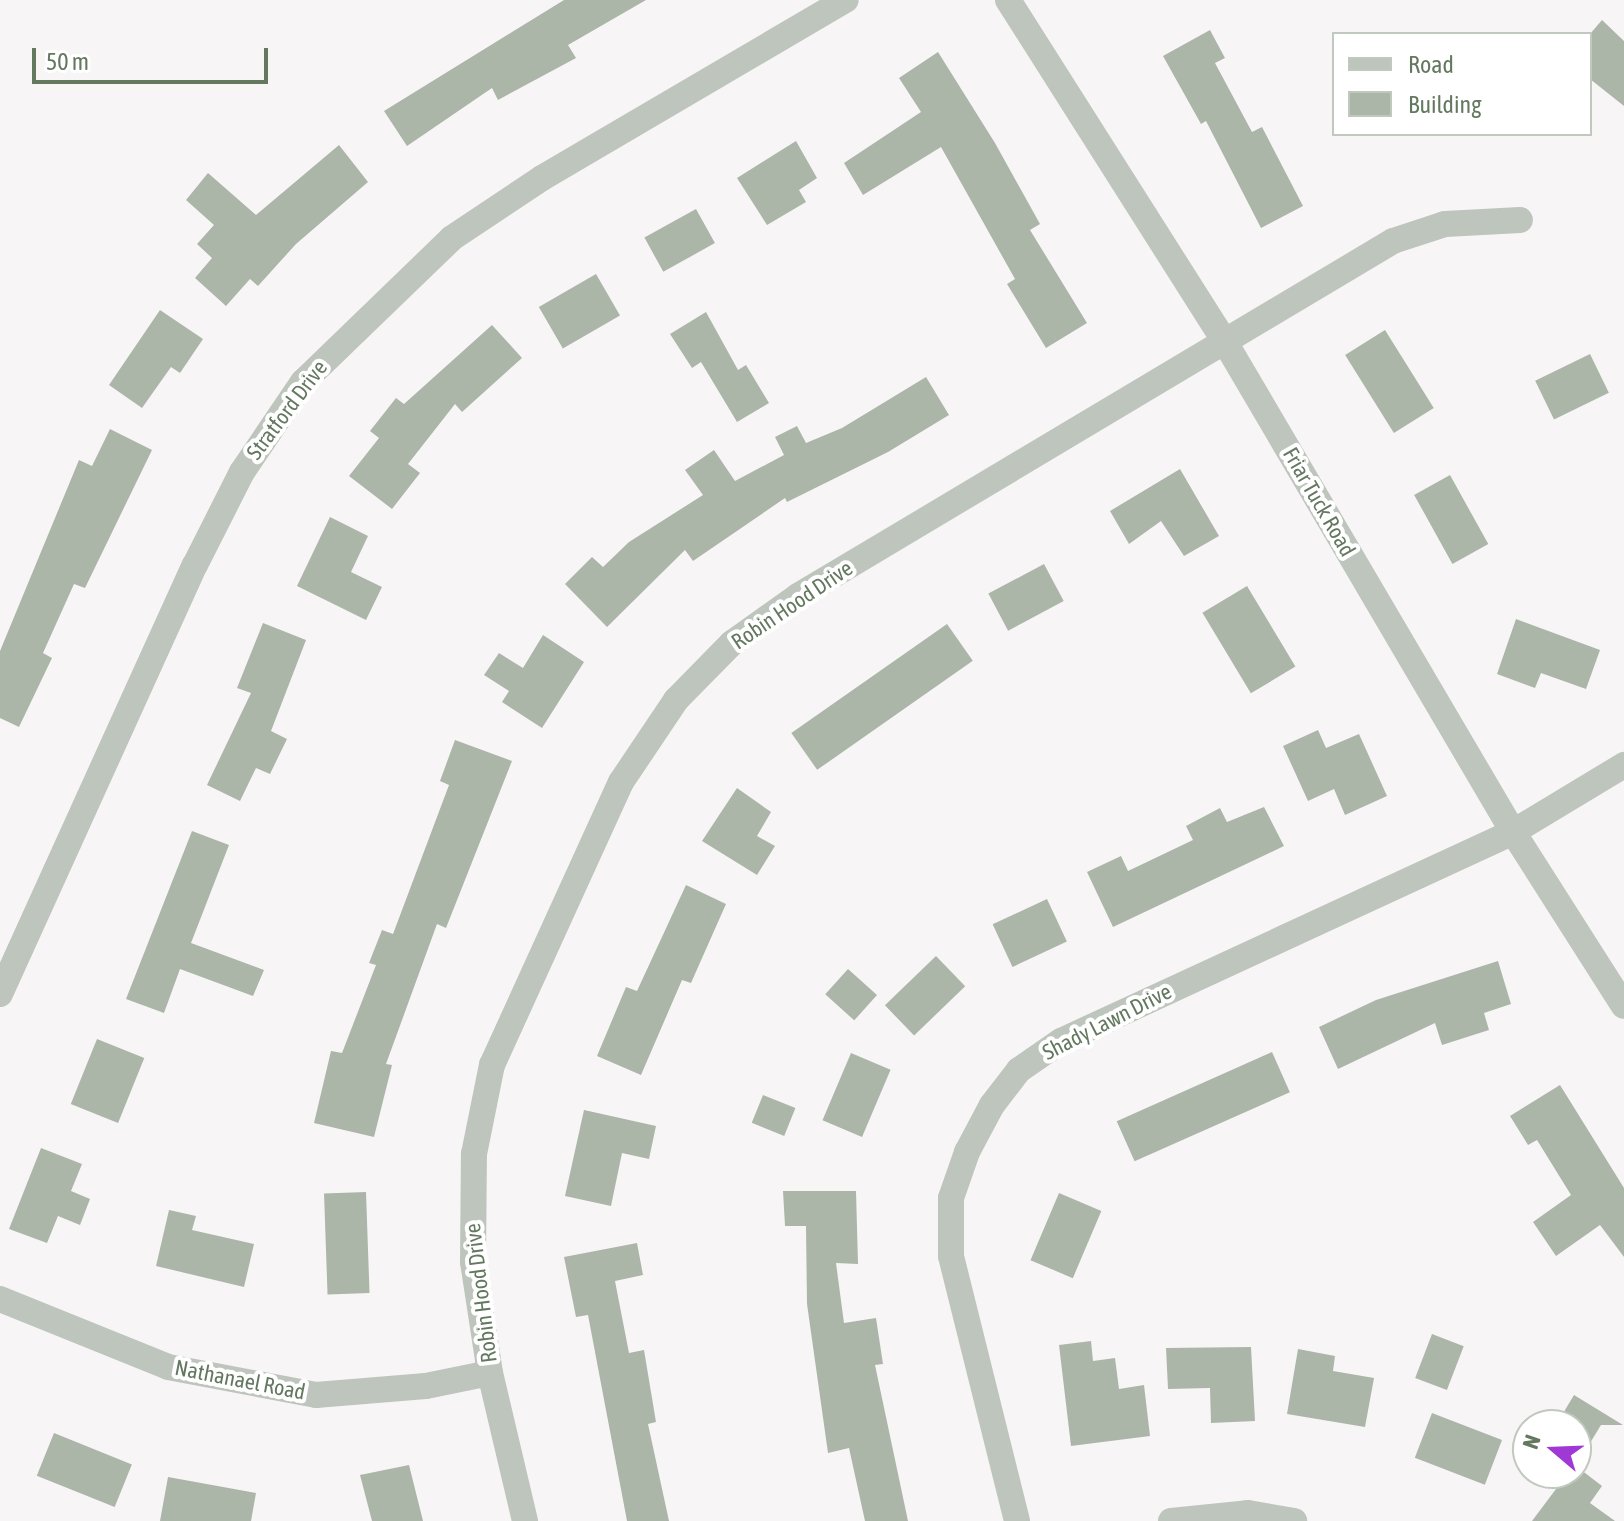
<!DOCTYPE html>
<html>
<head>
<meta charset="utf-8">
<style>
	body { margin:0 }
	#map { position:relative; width:1624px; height:1521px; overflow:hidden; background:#f8f5f7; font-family:"Asap Condensed",sans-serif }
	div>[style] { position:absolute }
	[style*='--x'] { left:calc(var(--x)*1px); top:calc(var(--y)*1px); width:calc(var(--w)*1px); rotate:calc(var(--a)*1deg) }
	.building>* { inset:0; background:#abb6a9; transform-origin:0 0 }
	.minor>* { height:26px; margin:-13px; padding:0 13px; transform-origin:13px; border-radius:13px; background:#bec5bd }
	span { translate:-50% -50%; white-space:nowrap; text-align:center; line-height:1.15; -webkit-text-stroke:8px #fff; paint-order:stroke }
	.street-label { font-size:22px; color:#647860 }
	.legend { position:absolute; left:1332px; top:32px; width:260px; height:104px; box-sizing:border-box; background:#fff; border:2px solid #c1c9bf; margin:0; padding:10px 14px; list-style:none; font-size:24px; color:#647860 }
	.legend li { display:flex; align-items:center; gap:16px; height:40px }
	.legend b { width:40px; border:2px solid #c1c9bf }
	.north { position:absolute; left:1512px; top:1409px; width:80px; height:80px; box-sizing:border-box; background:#fff; border:2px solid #c1c9bf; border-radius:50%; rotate:289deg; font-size:22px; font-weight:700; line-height:32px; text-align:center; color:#647860 }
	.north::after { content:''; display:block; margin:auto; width:28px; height:36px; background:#9f38d5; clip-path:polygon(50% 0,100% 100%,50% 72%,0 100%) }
	.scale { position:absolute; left:32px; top:48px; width:236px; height:36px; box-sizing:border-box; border:4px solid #647860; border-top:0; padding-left:10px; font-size:24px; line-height:28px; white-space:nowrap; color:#647860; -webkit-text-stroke:6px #fff; paint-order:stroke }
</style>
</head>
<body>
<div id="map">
	<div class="building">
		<div style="clip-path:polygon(564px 0,646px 0,568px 45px,576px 58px,498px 100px,492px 88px,407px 146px,384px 111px)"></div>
		<div style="clip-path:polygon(1602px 20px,1624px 41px,1624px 106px,1590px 79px,1590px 34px)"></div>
		<div style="clip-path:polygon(1210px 30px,1225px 58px,1215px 63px,1252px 132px,1262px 127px,1303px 206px,1261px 228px,1206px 121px,1201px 124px,1163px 56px)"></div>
		<div style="clip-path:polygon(938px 52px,995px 143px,1040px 224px,1030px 230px,1087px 323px,1046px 348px,1007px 284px,1015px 279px,941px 147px,863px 195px,844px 163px,921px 112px,899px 78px)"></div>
		<div style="clip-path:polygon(796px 141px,817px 178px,799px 190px,806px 202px,767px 225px,737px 178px)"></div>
		<div style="clip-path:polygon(339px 145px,368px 182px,296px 244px,258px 286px,250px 279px,226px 306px,195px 278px,212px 258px,197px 244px,214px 225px,186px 200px,208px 173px,256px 215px)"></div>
		<div style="left:696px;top:209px;width:39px;height:59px;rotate:61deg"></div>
		<div style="left:596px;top:274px;width:48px;height:66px;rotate:60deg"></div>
		<div style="clip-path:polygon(160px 310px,203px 339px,180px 373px,171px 367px,142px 408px,109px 385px)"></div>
		<div style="clip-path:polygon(706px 312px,738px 370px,746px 365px,769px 403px,737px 422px,701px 362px,692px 368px,670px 334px)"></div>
		<div style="clip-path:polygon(492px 325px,522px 358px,462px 412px,455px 404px,408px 464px,420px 473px,392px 509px,349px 476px,379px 438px,370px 431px,396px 398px,404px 404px)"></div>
		<div style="left:1385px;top:330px;width:92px;height:47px;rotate:58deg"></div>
		<div style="left:1590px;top:354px;width:43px;height:61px;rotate:64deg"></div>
		<div style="clip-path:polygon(926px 377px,949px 415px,888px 452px,787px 502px,785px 498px,693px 561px,685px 550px,607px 627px,565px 584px,592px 557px,603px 567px,629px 542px,703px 495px,685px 470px,714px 450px,735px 481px,784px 455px,775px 437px,797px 426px,806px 443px,842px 428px)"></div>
		<div style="clip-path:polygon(110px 429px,152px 450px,85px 588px,74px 584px,43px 653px,52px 658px,19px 727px,0 718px,0 651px,79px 460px,92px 466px)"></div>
		<div style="clip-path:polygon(1180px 469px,1219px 536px,1184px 556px,1161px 521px,1129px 544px,1110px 511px)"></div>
		<div style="left:1450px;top:475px;width:79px;height:41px;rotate:61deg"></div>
		<div style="clip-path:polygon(330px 517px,368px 536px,351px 572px,382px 587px,366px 620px,297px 586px)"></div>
		<div style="left:1044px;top:564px;width:42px;height:63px;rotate:62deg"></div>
		<div style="left:1247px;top:586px;width:94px;height:52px;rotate:59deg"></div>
		<div style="clip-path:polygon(1516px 619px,1600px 650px,1586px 689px,1541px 673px,1535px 688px,1497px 674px)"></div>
		<div style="clip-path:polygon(263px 623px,306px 640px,271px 731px,287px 739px,270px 774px,256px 768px,240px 801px,207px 785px,251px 693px,237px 688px)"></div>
		<div style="left:947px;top:624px;width:45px;height:190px;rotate:55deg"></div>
		<div style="clip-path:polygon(543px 635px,584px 662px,542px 728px,502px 702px,509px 691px,484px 675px,499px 653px,523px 668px)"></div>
		<div style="clip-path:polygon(1318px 730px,1326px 748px,1359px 734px,1387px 796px,1345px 815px,1334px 789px,1308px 801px,1283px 746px)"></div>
		<div style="clip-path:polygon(455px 740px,512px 761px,446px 928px,437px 924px,386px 1064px,392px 1065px,374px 1137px,314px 1123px,331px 1051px,342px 1053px,376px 965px,369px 963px,382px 930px,393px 934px,449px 785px,440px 781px)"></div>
		<div style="clip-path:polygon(737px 788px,771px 812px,757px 836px,775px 846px,757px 875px,702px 841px)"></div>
		<div style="clip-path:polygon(1264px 807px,1284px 846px,1113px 927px,1087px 872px,1121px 856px,1128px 871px,1193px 840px,1186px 826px,1220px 808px,1227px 822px)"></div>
		<div style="clip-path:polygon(192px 831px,229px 845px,191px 943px,264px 970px,253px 996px,180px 969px,164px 1013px,126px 999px)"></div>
		<div style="clip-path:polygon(686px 885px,726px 904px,691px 983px,682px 980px,641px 1075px,597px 1056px,626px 987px,637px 991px)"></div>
		<div style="left:1047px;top:899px;width:47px;height:60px;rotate:65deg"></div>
		<div style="left:936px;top:956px;width:42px;height:71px;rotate:46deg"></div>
		<div style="clip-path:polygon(1498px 961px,1511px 1004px,1484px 1013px,1489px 1030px,1442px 1045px,1435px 1023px,1338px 1069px,1319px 1027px,1376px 1000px)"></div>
		<div style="left:848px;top:969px;width:39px;height:34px;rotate:42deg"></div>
		<div style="left:97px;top:1039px;width:51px;height:70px;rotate:22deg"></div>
		<div style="left:1272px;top:1052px;width:44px;height:170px;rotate:66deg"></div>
		<div style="left:851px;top:1053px;width:43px;height:73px;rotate:23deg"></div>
		<div style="clip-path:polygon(1560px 1085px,1624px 1188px,1624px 1257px,1600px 1225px,1556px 1256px,1533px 1222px,1571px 1195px,1537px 1140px,1528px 1145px,1510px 1116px)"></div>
		<div style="left:763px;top:1095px;width:35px;height:30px;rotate:22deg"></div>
		<div style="clip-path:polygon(584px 1110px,656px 1126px,649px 1159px,622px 1153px,611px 1206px,565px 1196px)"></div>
		<div style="clip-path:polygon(41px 1148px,82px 1164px,71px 1191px,90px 1199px,80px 1225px,58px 1216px,47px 1243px,9px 1229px)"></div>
		<div style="clip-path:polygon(783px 1191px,856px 1191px,858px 1264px,836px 1263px,844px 1323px,876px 1318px,883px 1364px,875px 1365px,908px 1521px,865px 1521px,849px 1448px,828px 1453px,807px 1304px,806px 1226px,785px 1226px)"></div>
		<div style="left:366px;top:1192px;width:101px;height:42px;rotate:88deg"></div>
		<div style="left:1059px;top:1193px;width:46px;height:73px;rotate:23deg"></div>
		<div style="clip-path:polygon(169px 1210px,196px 1216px,192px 1230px,254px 1244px,244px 1287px,156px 1266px)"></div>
		<div style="clip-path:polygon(637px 1243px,643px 1275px,615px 1281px,629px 1353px,644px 1350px,656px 1422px,648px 1424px,669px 1521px,627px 1521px,588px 1315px,576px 1317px,564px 1257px)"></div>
		<div style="left:1432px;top:1334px;width:34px;height:47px;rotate:21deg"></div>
		<div style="clip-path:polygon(1091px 1341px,1093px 1361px,1115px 1358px,1119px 1389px,1144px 1385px,1150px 1436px,1071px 1446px,1059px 1345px)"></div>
		<div style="clip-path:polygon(1251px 1347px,1255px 1421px,1211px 1423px,1210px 1388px,1168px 1389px,1166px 1348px)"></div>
		<div style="clip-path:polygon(1298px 1349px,1335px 1356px,1333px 1371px,1374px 1378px,1365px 1427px,1287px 1414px)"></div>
		<div style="clip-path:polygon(1574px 1395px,1623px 1425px,1601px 1425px,1576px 1466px,1576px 1425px,1556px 1425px)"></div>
		<div style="left:1432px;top:1413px;width:75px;height:48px;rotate:21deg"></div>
		<div style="left:54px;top:1433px;width:84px;height:46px;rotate:22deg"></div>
		<div style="clip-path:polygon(409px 1465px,423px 1521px,372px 1521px,360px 1475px)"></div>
		<div style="clip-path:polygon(1576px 1466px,1602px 1486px,1590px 1503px,1615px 1521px,1532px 1521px,1568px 1473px,1576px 1473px)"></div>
		<div style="clip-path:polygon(168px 1477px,256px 1493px,251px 1521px,160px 1521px)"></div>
	</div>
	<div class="minor">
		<div style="--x:1008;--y:0;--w:405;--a:57.6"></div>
		<div style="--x:1225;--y:342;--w:568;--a:59.55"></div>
		<div style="--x:1513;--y:832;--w:206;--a:57.5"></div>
		<div style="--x:0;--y:994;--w:471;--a:-65.6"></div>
		<div style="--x:195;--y:565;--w:104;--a:-63.2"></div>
		<div style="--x:242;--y:472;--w:109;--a:-55.9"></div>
		<div style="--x:303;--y:382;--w:207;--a:-44"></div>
		<div style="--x:452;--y:238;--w:108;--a:-33.7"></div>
		<div style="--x:542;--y:178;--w:352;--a:-30.4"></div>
		<div style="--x:0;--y:1299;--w:181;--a:22"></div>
		<div style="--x:168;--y:1367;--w:151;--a:10.7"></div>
		<div style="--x:316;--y:1395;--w:110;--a:-4.7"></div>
		<div style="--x:426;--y:1386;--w:65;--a:-11.5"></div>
		<div style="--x:525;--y:1521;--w:152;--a:-103.3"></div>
		<div style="--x:490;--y:1373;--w:112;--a:-98.7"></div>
		<div style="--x:473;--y:1262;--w:108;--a:-89.5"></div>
		<div style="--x:474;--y:1154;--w:91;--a:-78.6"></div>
		<div style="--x:492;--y:1065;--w:311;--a:-65.5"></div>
		<div style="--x:621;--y:782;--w:99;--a:-56.1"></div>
		<div style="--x:676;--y:700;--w:80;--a:-45.5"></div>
		<div style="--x:732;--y:643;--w:81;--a:-35.5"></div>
		<div style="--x:798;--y:596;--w:693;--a:-30.82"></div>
		<div style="--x:1393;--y:241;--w:55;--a:-18.1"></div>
		<div style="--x:1445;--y:224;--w:75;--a:-3.1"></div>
		<div style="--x:1017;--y:1521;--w:273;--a:-104"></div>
		<div style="--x:951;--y:1256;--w:58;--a:-90"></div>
		<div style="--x:951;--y:1198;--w:49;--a:-70.8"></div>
		<div style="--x:967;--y:1152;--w:53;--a:-62"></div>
		<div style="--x:992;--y:1105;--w:44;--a:-52.4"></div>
		<div style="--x:1019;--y:1070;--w:51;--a:-34.6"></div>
		<div style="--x:1061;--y:1041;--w:498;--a:-24.8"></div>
		<div style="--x:1513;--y:832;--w:130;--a:-31.1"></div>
		<div style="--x:1171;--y:1521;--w:77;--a:-5.9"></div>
		<div style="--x:1248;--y:1513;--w:47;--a:9.9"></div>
	</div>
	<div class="street-label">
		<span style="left:287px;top:410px;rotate:-53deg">Stratford Drive</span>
		<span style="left:1319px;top:502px;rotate:60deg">Friar Tuck Road</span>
		<span style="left:792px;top:605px;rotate:-34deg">Robin Hood Drive</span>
		<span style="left:1107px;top:1022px;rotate:-27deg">Shady Lawn Drive</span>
		<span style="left:481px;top:1293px;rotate:-97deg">Robin Hood Drive</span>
		<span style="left:240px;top:1380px;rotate:11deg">Nathanael Road</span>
	</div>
	<ul class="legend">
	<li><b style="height:10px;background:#bec5bd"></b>Road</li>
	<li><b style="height:22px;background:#abb6a9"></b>Building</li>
	</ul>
	<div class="north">N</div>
	<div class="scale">50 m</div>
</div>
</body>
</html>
